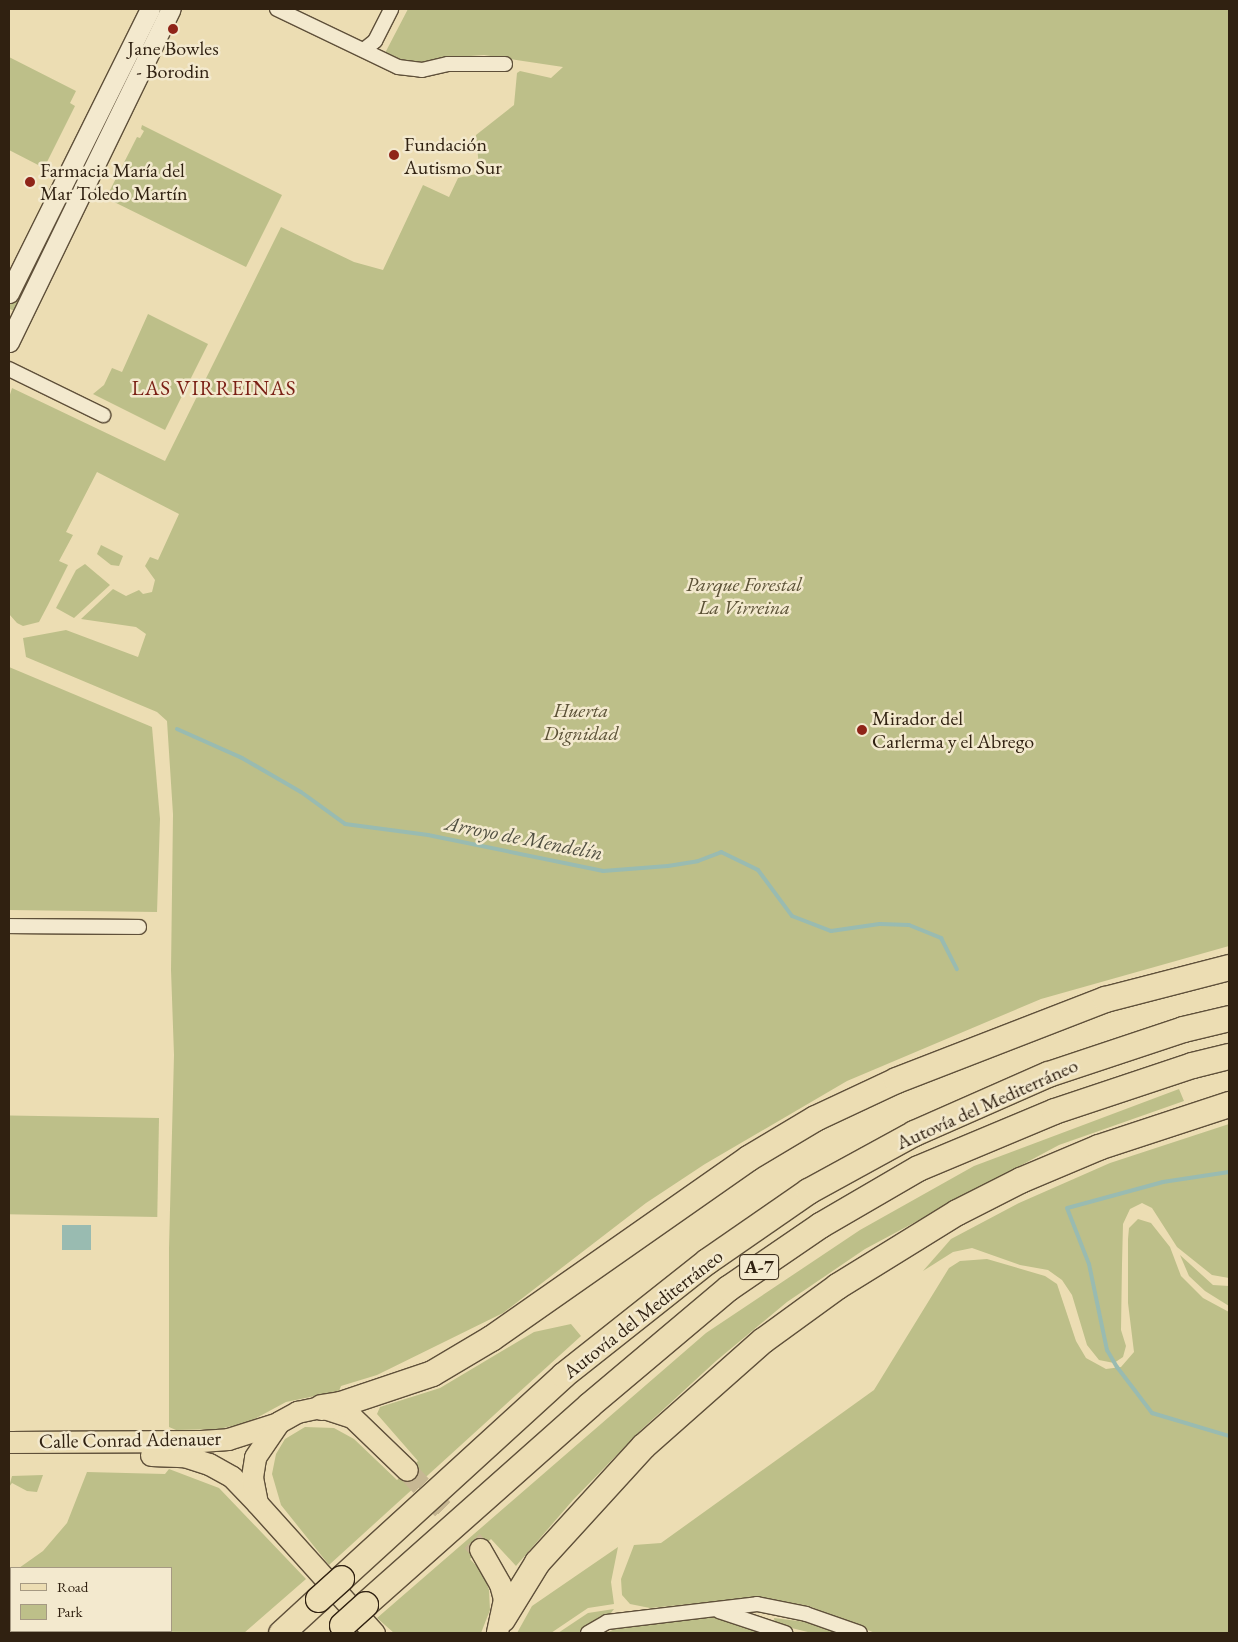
<!DOCTYPE html>
<html>
<head>
<meta charset="utf-8">
<style>
	body { margin:0 }
	#map { position:relative; width:1238px; height:1642px; overflow:hidden; background:#ecddb3; font-family:"EB Garamond",serif }
	div>[style] { position:absolute }
	[style*='--x'] { left:calc(var(--x)*1px); top:calc(var(--y)*1px); width:calc(var(--w)*1px); rotate:calc(var(--a)*1deg) }
	.green>* { inset:0; background:#bdbf89; transform-origin:0 0 }
	.water>* { inset:0; background:#99bbb1; transform-origin:0 0 }
	.stream>* { height:4px; margin:-2px; padding:0 2px; transform-origin:2px; border-radius:2px; background:#99bbb1 }
	.primary-tunnel>* { height:21px; margin-top:-10.5px; transform-origin:0; background:repeating-linear-gradient(90deg,#c6b793 0 21px,transparent 0 32px) }
	.roads { filter:drop-shadow(1px 0 #5f503a) drop-shadow(-1px 0 #5f503a) drop-shadow(0 1px #5f503a) drop-shadow(0 -1px #5f503a) }
	.minor>* { height:14px; margin:-7px; padding:0 7px; transform-origin:7px; border-radius:7px; background:#f3e9ce }
	.secondary>* { height:19px; margin:-9.5px; padding:0 9.5px; transform-origin:9.5px; border-radius:9.5px; background:#f3e9ce }
	.primary>* { height:21px; margin:-10.5px; padding:0 10.5px; transform-origin:10.5px; border-radius:10.5px; background:#ecddb3 }
	.motorway>* { height:25px; margin:-12.5px; padding:0 12.5px; transform-origin:12.5px; border-radius:12.5px; background:#ecddb3 }
	.bridges { filter:drop-shadow(1px 0 #302111) drop-shadow(-1px 0 #302111) drop-shadow(0 1px #302111) drop-shadow(0 -1px #302111) }
	.motorway-bridge>* { height:25px; margin:-12.5px; padding:0 12.5px; transform-origin:12.5px; border-radius:12.5px; background:#ecddb3 }
	.dots>* { width:14px; height:14px; translate:-50% -50%; box-sizing:border-box; border:2px solid #f3e9ce; border-radius:50% }
	span { translate:-50% -50%; white-space:nowrap; text-align:center; line-height:1.15; -webkit-text-stroke:5px #f3e9ce; paint-order:stroke }
	.shield-label span { padding:1px 4px; background:#f3e9ce; border:1px solid; border-radius:4px; -webkit-text-stroke-width:0 }
	.shield-label { font-size:19px; color:#302111; font-weight:700 }
	.poi-label { font-size:20px; color:#302111 }
	.left { translate:0 -50%; text-align:left }
	.park-label { font-size:20px; color:#5a5035; font-style:italic }
	.street-label { font-size:20px; color:#302111 }
	.neighbourhood-label { font-size:21px; color:#7a1f14; letter-spacing:1px }
	.water-label { font-size:21px; color:#504f41; font-style:italic }
	.frame { position:absolute; inset:0; border:10px solid #302111; pointer-events:none }
	.legend { position:absolute; left:10px; top:1567px; width:162px; height:65px; box-sizing:border-box; background:#f3e9ce; border:1px solid #a59982; margin:0; padding:6px 9px; list-style:none; font-size:15px; color:#302111 }
	.legend li { display:flex; align-items:center; gap:10px; height:25px }
	.legend b { width:25px; border:1px solid #a59982 }
</style>
</head>
<body>
<div id="map">
	<div class="green">
		<div style="clip-path:polygon(408px 9px,1229px 9px,1229px 946px,1041px 999px,847px 1081px,705px 1164px,646px 1203px,503px 1313px,377px 1375px,341px 1386px,339px 1391px,286px 1402px,249px 1422px,219px 1429px,176px 1430px,169px 1427px,169px 1248px,174px 1055px,171px 970px,173px 814px,167px 721px,157px 712px,26px 657px,23px 638px,66px 630px,138px 657px,146px 634px,136px 627px,81px 619px,113px 589px,126px 596px,139px 590px,143px 594px,152px 592px,155px 580px,145px 566px,150px 557px,158px 560px,179px 514px,97px 472px,66px 532px,73px 535px,59px 561px,68px 565px,48px 605px,39px 622px,23px 626px,17px 623px,9px 614px,9px 398px,12px 388px,165px 461px,281px 227px,354px 262px,383px 270px,423px 185px,449px 197px,458px 178px,476px 174px,479px 167px,476px 135px,514px 105px,517px 73px,520px 71px,551px 78px,563px 67px,484px 55px,444px 58px,426px 64px,407px 64px,384px 55px)"></div>
		<div style="clip-path:polygon(9px 57px,76px 91px,70px 103px,75px 106px,44px 168px,9px 150px)"></div>
		<div style="clip-path:polygon(142px 125px,282px 195px,246px 267px,106px 198px,137px 137px,140px 138px,144px 131px,141px 129px)"></div>
		<div style="left:84px;top:157px;width:7px;height:169px;rotate:27deg"></div>
		<div style="clip-path:polygon(148px 314px,208px 344px,165px 430px,93px 394px,104px 385px,112px 368px,122px 372px)"></div>
		<div style="clip-path:polygon(101px 545px,123px 556px,119px 566px,111px 565px,97px 554px)"></div>
		<div style="clip-path:polygon(85px 564px,110px 585px,74px 618px,56px 608px,76px 570px)"></div>
		<div style="clip-path:polygon(9px 667px,152px 727px,160px 819px,157px 912px,9px 910px)"></div>
		<div style="clip-path:polygon(1179px 1089px,1184px 1101px,1059px 1145px,865px 1249px,787px 1302px,716px 1361px,642px 1429px,573px 1500px,516px 1566px,491px 1539px,470px 1559px,483px 1573px,489px 1590px,490px 1610px,481px 1633px,394px 1633px,377px 1618px,706px 1333px,860px 1230px,974px 1166px)"></div>
		<div style="left:159px;top:1118px;width:99px;height:150px;rotate:91deg"></div>
		<div style="clip-path:polygon(1229px 1124px,1229px 1278px,1212px 1275px,1177px 1247px,1152px 1208px,1142px 1203px,1130px 1209px,1123px 1224px,1122px 1264px,1121px 1330px,1126px 1346px,1123px 1357px,1114px 1363px,1099px 1360px,1087px 1345px,1072px 1295px,1062px 1280px,1048px 1270px,1020px 1265px,972px 1248px,953px 1252px,923px 1271px,951px 1239px,1019px 1203px,1110px 1163px)"></div>
		<div style="clip-path:polygon(1138px 1219px,1151px 1223px,1170px 1247px,1181px 1276px,1203px 1298px,1229px 1312px,1229px 1633px,875px 1633px,809px 1606px,761px 1597px,650px 1608px,630px 1604px,622px 1595px,621px 1579px,634px 1545px,661px 1543px,874px 1390px,949px 1268px,960px 1261px,987px 1259px,1045px 1276px,1057px 1284px,1076px 1341px,1086px 1358px,1106px 1369px,1121px 1367px,1134px 1352px,1128px 1303px,1128px 1239px,1129px 1228px)"></div>
		<div style="clip-path:polygon(1180px 1255px,1213px 1285px,1229px 1286px,1229px 1306px,1205px 1291px,1189px 1276px)"></div>
		<div style="clip-path:polygon(571px 1324px,581px 1336px,329px 1565px,281px 1505px,272px 1474px,276px 1454px,285px 1439px,305px 1427px,334px 1428px,354px 1439px,397px 1480px,418px 1461px,377px 1414px,380px 1407px,440px 1388px,534px 1332px)"></div>
		<div style="clip-path:polygon(169px 1469px,219px 1488px,306px 1579px,244px 1633px,9px 1633px,11px 1572px,11px 1631px,171px 1631px,171px 1568px,19px 1568px,43px 1551px,67px 1523px,87px 1472px,165px 1474px)"></div>
		<div style="clip-path:polygon(43px 1475px,37px 1492px,27px 1491px,12px 1483px,9px 1487px,12px 1476px)"></div>
		<div style="clip-path:polygon(618px 1547px,611px 1582px,614px 1604px,588px 1608px,551px 1633px,517px 1633px,532px 1606px)"></div>
		<div style="clip-path:polygon(614px 1609px,607px 1618px,578px 1633px,558px 1633px,588px 1613px)"></div>
		<div style="clip-path:polygon(720px 1616px,762px 1633px,606px 1633px,615px 1629px)"></div>
		<div style="clip-path:polygon(774px 1618px,806px 1622px,841px 1633px,812px 1633px,775px 1624px)"></div>
	</div>
	<div class="water">
		<div style="left:62px;top:1225px;width:29px;height:25px"></div>
	</div>
	<div class="stream">
		<div style="--x:177;--y:729;--w:71;--a:24"></div>
		<div style="--x:242;--y:758;--w:68;--a:30"></div>
		<div style="--x:301;--y:792;--w:54;--a:36"></div>
		<div style="--x:345;--y:824;--w:84;--a:7.5"></div>
		<div style="--x:428;--y:835;--w:179;--a:11.6"></div>
		<div style="--x:603;--y:871;--w:65;--a:-4.4"></div>
		<div style="--x:668;--y:866;--w:30;--a:-9"></div>
		<div style="--x:698;--y:861;--w:25;--a:-21"></div>
		<div style="--x:721;--y:852;--w:41;--a:25.9"></div>
		<div style="--x:758;--y:870;--w:57;--a:53.5"></div>
		<div style="--x:792;--y:916;--w:42;--a:21"></div>
		<div style="--x:831;--y:931;--w:49;--a:-8.1"></div>
		<div style="--x:880;--y:924;--w:29;--a:2"></div>
		<div style="--x:909;--y:925;--w:35;--a:22"></div>
		<div style="--x:941;--y:938;--w:35;--a:63"></div>
		<div style="--x:1229;--y:1172;--w:67;--a:171.4"></div>
		<div style="--x:1163;--y:1182;--w:99;--a:164.8"></div>
		<div style="--x:1067;--y:1208;--w:60;--a:68.6"></div>
		<div style="--x:1089;--y:1264;--w:88;--a:78.2"></div>
		<div style="--x:1107;--y:1350;--w:20;--a:60"></div>
		<div style="--x:1117;--y:1367;--w:58;--a:52.7"></div>
		<div style="--x:1152;--y:1413;--w:80;--a:16.6"></div>
	</div>
	<div class="primary-tunnel">
		<div style="--x:407;--y:1470;--w:108;--a:47.3"></div>
	</div>
	<div class="roads">
		<div class="minor">
			<div style="--x:277;--y:9;--w:134;--a:25.6"></div>
			<div style="--x:398;--y:67;--w:24;--a:7"></div>
			<div style="--x:422;--y:70;--w:27;--a:-13"></div>
			<div style="--x:448;--y:64;--w:57;--a:0"></div>
			<div style="--x:365;--y:49;--w:13;--a:-39"></div>
			<div style="--x:375;--y:41;--w:36;--a:-63"></div>
			<div style="--x:9;--y:369;--w:105;--a:26.1"></div>
			<div style="--x:9;--y:926;--w:130;--a:0.4"></div>
			<div style="--x:719;--y:1611;--w:70;--a:18.4"></div>
			<div style="--x:588;--y:1633;--w:22;--a:-30"></div>
			<div style="--x:607;--y:1622;--w:151;--a:-6.8"></div>
			<div style="--x:757;--y:1604;--w:50;--a:11.5"></div>
			<div style="--x:806;--y:1614;--w:57;--a:19.4"></div>
		</div>
		<div class="secondary">
			<div style="--x:9;--y:293;--w:317;--a:-63.6"></div>
			<div style="--x:9;--y:342;--w:370;--a:-64.1"></div>
		</div>
		<div class="primary">
			<div style="--x:9;--y:1442;--w:192;--a:-0.3"></div>
			<div style="--x:201;--y:1441;--w:27;--a:-4"></div>
			<div style="--x:228;--y:1439;--w:52;--a:-17.7"></div>
			<div style="--x:151;--y:1455;--w:33;--a:2"></div>
			<div style="--x:184;--y:1456;--w:26;--a:18"></div>
			<div style="--x:209;--y:1464;--w:26;--a:29"></div>
			<div style="--x:232;--y:1477;--w:36;--a:46"></div>
			<div style="--x:480;--y:1549;--w:40;--a:60.3"></div>
			<div style="--x:500;--y:1584;--w:16;--a:75"></div>
			<div style="--x:504;--y:1599;--w:35;--a:102"></div>
			<div style="--x:374;--y:1633;--w:175;--a:-132"></div>
			<div style="--x:257;--y:1503;--w:26;--a:-101"></div>
			<div style="--x:252;--y:1477;--w:20;--a:-81"></div>
			<div style="--x:255;--y:1457;--w:42;--a:-55.6"></div>
			<div style="--x:279;--y:1422;--w:21;--a:-29"></div>
			<div style="--x:297;--y:1412;--w:25;--a:-12"></div>
			<div style="--x:321;--y:1407;--w:33;--a:18"></div>
			<div style="--x:352;--y:1417;--w:76;--a:43.9"></div>
		</div>
		<div class="motorway">
			<div style="--x:321;--y:1407;--w:19;--a:-9"></div>
			<div style="--x:340;--y:1404;--w:97;--a:-18.6"></div>
			<div style="--x:432;--y:1373;--w:69;--a:-30.7"></div>
			<div style="--x:491;--y:1338;--w:314;--a:-35"></div>
			<div style="--x:748;--y:1158;--w:78;--a:-30.8"></div>
			<div style="--x:815;--y:1118;--w:89;--a:-25.1"></div>
			<div style="--x:896;--y:1080;--w:224;--a:-21.2"></div>
			<div style="--x:1105;--y:999;--w:128;--a:-14.5"></div>
			<div style="--x:341;--y:1578;--w:301;--a:-42.4"></div>
			<div style="--x:563;--y:1375;--w:184;--a:-38.4"></div>
			<div style="--x:707;--y:1261;--w:123;--a:-34.7"></div>
			<div style="--x:808;--y:1191;--w:121;--a:-28.7"></div>
			<div style="--x:914;--y:1133;--w:146;--a:-23.8"></div>
			<div style="--x:1048;--y:1074;--w:142;--a:-18.4"></div>
			<div style="--x:1183;--y:1029;--w:47;--a:-13.4"></div>
			<div style="--x:365;--y:1604;--w:300;--a:-41.6"></div>
			<div style="--x:589;--y:1405;--w:182;--a:-40.1"></div>
			<div style="--x:728;--y:1288;--w:112;--a:-34.4"></div>
			<div style="--x:820;--y:1225;--w:113;--a:-30.2"></div>
			<div style="--x:918;--y:1168;--w:147;--a:-22.7"></div>
			<div style="--x:1054;--y:1111;--w:145;--a:-18.4"></div>
			<div style="--x:1192;--y:1065;--w:38;--a:-14"></div>
			<div style="--x:502;--y:1619;--w:67;--a:-58.4"></div>
			<div style="--x:537;--y:1562;--w:157;--a:-47.6"></div>
			<div style="--x:643;--y:1446;--w:160;--a:-41.5"></div>
			<div style="--x:763;--y:1340;--w:92;--a:-36.1"></div>
			<div style="--x:837;--y:1286;--w:141;--a:-31.7"></div>
			<div style="--x:957;--y:1212;--w:71;--a:-26.9"></div>
			<div style="--x:1020;--y:1180;--w:85;--a:-22.9"></div>
			<div style="--x:1098;--y:1147;--w:138;--a:-18.2"></div>
			<div style="--x:281;--y:1633;--w:50;--a:-42.6"></div>
		</div>
	</div>
	<div class="bridges">
		<div class="motorway-bridge">
			<div style="--x:318;--y:1599;--w:31;--a:-42"></div>
			<div style="--x:342;--y:1625;--w:31;--a:-42"></div>
		</div>
	</div>
	<div class="dots">
		<div style="left:173px;top:29px;background:#8f2418"></div>
		<div style="left:394px;top:155px;background:#8f2418"></div>
		<div style="left:30px;top:182px;background:#8f2418"></div>
		<div style="left:862px;top:730px;background:#8f2418"></div>
	</div>
	<div class="shield-label">
		<span style="left:759px;top:1267px">A-7</span>
	</div>
	<div class="poi-label">
		<span style="left:173px;top:60px">Jane Bowles<br>- Borodin</span>
		<span class="left" style="left:404px;top:156px">Fundación<br>Autismo Sur</span>
		<span class="left" style="left:40px;top:182px">Farmacia María del<br>Mar Toledo Martín</span>
		<span class="left" style="left:872px;top:730px">Mirador del<br>Carlerma y el Abrego</span>
	</div>
	<div class="park-label">
		<span style="left:744px;top:596px">Parque Forestal<br>La Virreina</span>
		<span style="left:581px;top:722px">Huerta<br>Dignidad</span>
	</div>
	<div class="street-label">
		<span style="left:987px;top:1104px;rotate:-24deg">Autovía del Mediterráneo</span>
		<span style="left:643px;top:1314px;rotate:-38deg">Autovía del Mediterráneo</span>
		<span style="left:130px;top:1440px;rotate:-1deg">Calle Conrad Adenauer</span>
	</div>
	<div class="neighbourhood-label">
		<span style="left:214px;top:388px">LAS VIRREINAS</span>
	</div>
	<div class="water-label">
		<span style="left:524px;top:838px;rotate:11deg">Arroyo de Mendelín</span>
	</div>
	<div class="frame"></div>
	<ul class="legend">
	<li><b style="height:6px;background:#ecddb3"></b>Road</li>
	<li><b style="height:14px;background:#bdbf89"></b>Park</li>
	</ul>
</div>
</body>
</html>
